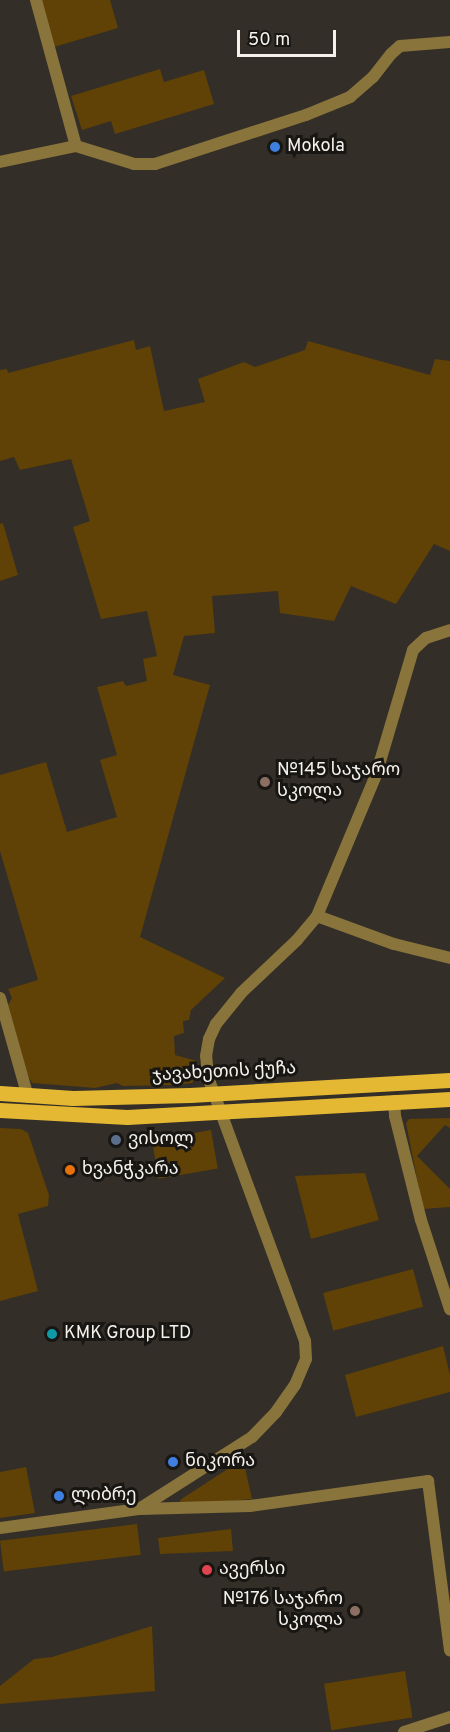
<!DOCTYPE html>
<html>
<head>
<meta charset="utf-8">
<style>
	body { margin:0 }
	#map { position:relative; width:450px; height:1732px; overflow:hidden; background:#332e27; font-family:Overpass,"Noto Sans Georgian",sans-serif }
	div>[style] { position:absolute }
	[style*='--x'] { left:calc(var(--x)*1px); top:calc(var(--y)*1px); width:calc(var(--w)*1px); rotate:calc(var(--a)*1deg) }
	.green>* { inset:0; background:#604106; transform-origin:0 0 }
	.street>* { height:12px; margin:-6px; padding:0 6px; transform-origin:6px; border-radius:6px; background:#89743c }
	.primary>* { height:15px; margin:-7.5px; padding:0 7.5px; transform-origin:7.5px; border-radius:7.5px; background:#e5b833 }
	.dots>* { width:16px; height:16px; translate:-50% -50%; box-sizing:border-box; border:3px solid #181613; border-radius:50% }
	span { translate:-50% -50%; white-space:nowrap; text-align:center; line-height:1.15; -webkit-text-stroke:6px #181613; paint-order:stroke }
	.poi-label { font-size:18px; color:#f5f2ee }
	.left { translate:0 -50%; text-align:left }
	.right { translate:-100% -50%; text-align:right }
	.street-label { font-size:18px; color:#f5f2ee }
	.scale { position:absolute; left:237px; top:30px; width:99px; height:27px; box-sizing:border-box; border:3px solid #f5f2ee; border-top:0; padding-left:8px; font-size:18px; line-height:21px; white-space:nowrap; color:#f5f2ee; -webkit-text-stroke:4px #181613; paint-order:stroke }
</style>
</head>
<body>
<div id="map">
	<div class="green">
		<div style="clip-path:polygon(41px 0,110px 0,118px 28px,54px 47px)"></div>
		<div style="clip-path:polygon(160px 69px,164px 82px,204px 70px,214px 104px,115px 134px,111px 121px,82px 130px,71px 96px)"></div>
		<div style="clip-path:polygon(134px 340px,136px 350px,150px 346px,164px 411px,205px 402px,198px 379px,244px 362px,255px 367px,305px 350px,308px 341px,430px 375px,435px 359px,450px 361px,450px 551px,434px 544px,396px 604px,351px 586px,334px 621px,280px 613px,278px 591px,212px 596px,215px 633px,184px 636px,173px 675px,210px 685px,140px 937px,225px 978px,191px 1010px,189px 1020px,183px 1021px,184px 1033px,174px 1036px,175px 1055px,197px 1061px,195px 1078px,192px 1083px,176px 1085px,123px 1086px,117px 1083px,95px 1088px,32px 1083px,27px 1074px,8px 1005px,12px 998px,8px 989px,38px 980px,0 851px,0 775px,46px 762px,67px 832px,117px 817px,100px 760px,117px 755px,97px 687px,123px 681px,126px 686px,147px 681px,143px 659px,157px 656px,147px 611px,101px 619px,73px 527px,90px 521px,71px 459px,20px 470px,14px 457px,0 461px,0 370px,7px 369px,8px 373px)"></div>
		<div style="clip-path:polygon(3px 523px,18px 575px,0 581px,0 524px)"></div>
		<div style="clip-path:polygon(450px 1118px,450px 1128px,445px 1125px,417px 1156px,450px 1189px,450px 1207px,423px 1209px,406px 1123px,409px 1119px)"></div>
		<div style="clip-path:polygon(0 1128px,21px 1129px,28px 1133px,49px 1195px,48px 1206px,18px 1214px,38px 1291px,0 1301px)"></div>
		<div style="left:211px;top:1130px;width:39px;height:60px;rotate:80deg"></div>
		<div style="clip-path:polygon(365px 1173px,379px 1220px,311px 1239px,295px 1176px)"></div>
		<div style="left:413px;top:1269px;width:39px;height:93px;rotate:75deg"></div>
		<div style="clip-path:polygon(443px 1346px,450px 1375px,450px 1392px,356px 1417px,345px 1375px)"></div>
		<div style="clip-path:polygon(243px 1459px,252px 1499px,182px 1505px,180px 1500px)"></div>
		<div style="clip-path:polygon(26px 1467px,35px 1513px,0 1518px,0 1472px)"></div>
		<div style="left:137px;top:1524px;width:31px;height:138px;rotate:83deg"></div>
		<div style="clip-path:polygon(231px 1529px,233px 1551px,160px 1554px,158px 1538px)"></div>
		<div style="clip-path:polygon(152px 1626px,155px 1691px,0 1704px,0 1686px,34px 1659px,52px 1657px)"></div>
		<div style="left:405px;top:1671px;width:47px;height:82px;rotate:81deg"></div>
	</div>
	<div class="street">
		<div style="--x:36;--y:0;--w:151;--a:74.7"></div>
		<div style="--x:0;--y:162;--w:78;--a:-11.9"></div>
		<div style="--x:76;--y:146;--w:61;--a:17.2"></div>
		<div style="--x:134;--y:164;--w:21;--a:0"></div>
		<div style="--x:155;--y:164;--w:159;--a:-18"></div>
		<div style="--x:306;--y:115;--w:48;--a:-22.2"></div>
		<div style="--x:350;--y:97;--w:30;--a:-41"></div>
		<div style="--x:373;--y:77;--w:29;--a:-52"></div>
		<div style="--x:391;--y:54;--w:12;--a:-42"></div>
		<div style="--x:400;--y:46;--w:50;--a:-4.6"></div>
		<div style="--x:317;--y:916;--w:82;--a:20"></div>
		<div style="--x:394;--y:944;--w:58;--a:14"></div>
		<div style="--x:0;--y:998;--w:103;--a:74.2"></div>
		<div style="--x:394;--y:1101;--w:15;--a:86"></div>
		<div style="--x:395;--y:1116;--w:107;--a:76"></div>
		<div style="--x:421;--y:1220;--w:94;--a:72"></div>
		<div style="--x:140;--y:1509;--w:110;--a:-1.6"></div>
		<div style="--x:250;--y:1506;--w:180;--a:-8"></div>
		<div style="--x:428;--y:1481;--w:171;--a:82.6"></div>
		<div style="--x:0;--y:1528;--w:140;--a:-7.8"></div>
		<div style="--x:139;--y:1509;--w:134;--a:-32.5"></div>
		<div style="--x:252;--y:1437;--w:35;--a:-46"></div>
		<div style="--x:276;--y:1412;--w:33;--a:-55"></div>
		<div style="--x:295;--y:1385;--w:28;--a:-67"></div>
		<div style="--x:306;--y:1359;--w:18;--a:-93"></div>
		<div style="--x:305;--y:1341;--w:281;--a:-110.2"></div>
		<div style="--x:208;--y:1077;--w:21;--a:-95"></div>
		<div style="--x:206;--y:1056;--w:17;--a:-80"></div>
		<div style="--x:209;--y:1039;--w:17;--a:-65"></div>
		<div style="--x:216;--y:1024;--w:40;--a:-51"></div>
		<div style="--x:241;--y:993;--w:77;--a:-43.4"></div>
		<div style="--x:297;--y:940;--w:31;--a:-50"></div>
		<div style="--x:317;--y:916;--w:153;--a:-67.3"></div>
		<div style="--x:376;--y:775;--w:130;--a:-73.5"></div>
		<div style="--x:413;--y:650;--w:18;--a:-43"></div>
		<div style="--x:426;--y:638;--w:25;--a:-18"></div>
		<div style="--x:404;--y:1732;--w:48;--a:-18.1"></div>
	</div>
	<div class="primary">
		<div style="--x:0;--y:1093;--w:73;--a:3.9"></div>
		<div style="--x:73;--y:1098;--w:117;--a:-1.5"></div>
		<div style="--x:190;--y:1095;--w:260;--a:-3.3"></div>
		<div style="--x:0;--y:1110;--w:127;--a:3.2"></div>
		<div style="--x:127;--y:1117;--w:324;--a:-3.2"></div>
	</div>
	<div class="dots">
		<div style="left:275px;top:147px;background:#3f7fe0"></div>
		<div style="left:265px;top:782px;background:#8d6e63"></div>
		<div style="left:116px;top:1140px;background:#5c6f8a"></div>
		<div style="left:70px;top:1170px;background:#e8710a"></div>
		<div style="left:52px;top:1334px;background:#0f9aa8"></div>
		<div style="left:173px;top:1462px;background:#3f7fe0"></div>
		<div style="left:59px;top:1496px;background:#3f7fe0"></div>
		<div style="left:207px;top:1570px;background:#e0444e"></div>
		<div style="left:355px;top:1611px;background:#8d6e63"></div>
	</div>
	<div class="poi-label">
		<span class="left" style="left:287px;top:147px">Mokola</span>
		<span class="left" style="left:277px;top:782px">№145 საჯარო<br>სკოლა</span>
		<span class="left" style="left:128px;top:1140px">ვისოლ</span>
		<span class="left" style="left:82px;top:1170px">ხვანჭკარა</span>
		<span class="left" style="left:64px;top:1334px">KMK Group LTD</span>
		<span class="left" style="left:185px;top:1462px">ნიკორა</span>
		<span class="left" style="left:71px;top:1496px">ლიბრე</span>
		<span class="left" style="left:219px;top:1570px">ავერსი</span>
		<span class="right" style="left:343px;top:1611px">№176 საჯარო<br>სკოლა</span>
	</div>
	<div class="street-label">
		<span style="left:224px;top:1073px;rotate:-3deg">ჯავახეთის ქუჩა</span>
	</div>
	<div class="scale">50 m</div>
</div>
</body>
</html>
